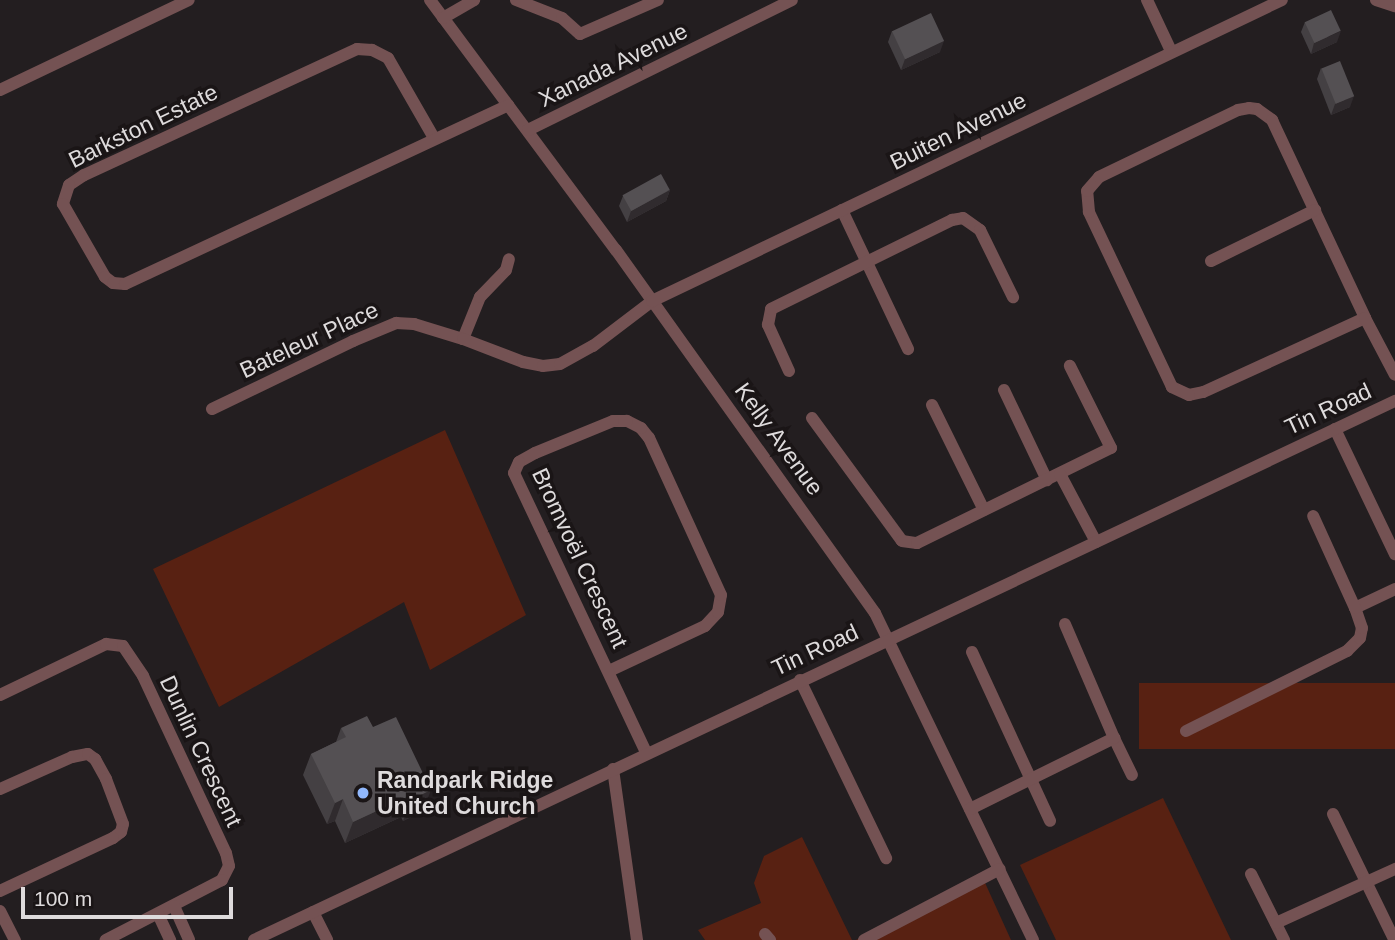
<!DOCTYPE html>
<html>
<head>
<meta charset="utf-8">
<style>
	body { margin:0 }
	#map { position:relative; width:1395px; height:940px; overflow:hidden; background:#231e20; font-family:Arial,sans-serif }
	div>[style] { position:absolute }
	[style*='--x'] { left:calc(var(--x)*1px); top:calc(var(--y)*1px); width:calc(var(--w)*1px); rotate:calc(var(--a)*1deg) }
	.green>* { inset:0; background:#582112; transform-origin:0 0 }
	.street>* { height:12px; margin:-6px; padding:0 6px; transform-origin:6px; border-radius:6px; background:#745253 }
	.wall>* { inset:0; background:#444043 }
	.shaded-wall>* { inset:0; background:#302b2e }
	.building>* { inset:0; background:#545053; transform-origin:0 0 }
	.dots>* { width:19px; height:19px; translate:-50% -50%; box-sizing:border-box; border:4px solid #1a1516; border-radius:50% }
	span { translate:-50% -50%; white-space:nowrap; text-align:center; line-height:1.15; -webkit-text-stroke:7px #1a1516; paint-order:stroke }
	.street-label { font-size:23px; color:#dedbdc }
	.poi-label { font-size:23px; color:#dedbdc; font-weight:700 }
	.left { translate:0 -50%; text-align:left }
	.scale { position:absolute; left:21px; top:887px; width:212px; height:32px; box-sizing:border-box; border:4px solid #dedbdc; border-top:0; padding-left:9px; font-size:21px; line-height:24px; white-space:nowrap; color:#dedbdc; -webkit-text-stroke:5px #1a1516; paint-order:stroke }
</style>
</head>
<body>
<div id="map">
	<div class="green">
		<div style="clip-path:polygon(445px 430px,526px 615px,430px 670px,404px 602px,219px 707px,153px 569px)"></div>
		<div style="left:1395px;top:683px;width:66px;height:256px;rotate:90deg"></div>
		<div style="clip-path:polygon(1163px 798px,1231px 940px,1056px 940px,1020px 865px)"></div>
		<div style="clip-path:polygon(802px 837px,852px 940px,705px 940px,698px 930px,761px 903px,754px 883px,764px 856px)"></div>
		<div style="clip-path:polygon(981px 874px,1011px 940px,856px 940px)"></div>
	</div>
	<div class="street">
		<div style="--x:430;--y:0;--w:312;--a:53.4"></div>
		<div style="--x:616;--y:250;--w:446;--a:54.5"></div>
		<div style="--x:875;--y:613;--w:363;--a:64.2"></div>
		<div style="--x:516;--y:0;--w:49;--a:21.4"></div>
		<div style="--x:562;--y:18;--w:24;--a:42"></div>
		<div style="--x:580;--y:34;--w:85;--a:-23.6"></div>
		<div style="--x:1147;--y:0;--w:56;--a:64.8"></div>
		<div style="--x:1376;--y:0;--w:20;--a:18"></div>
		<div style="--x:443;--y:18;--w:36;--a:-30"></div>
		<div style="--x:0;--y:90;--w:209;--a:-25.5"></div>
		<div style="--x:1249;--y:108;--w:8;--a:7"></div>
		<div style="--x:1257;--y:109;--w:19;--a:36"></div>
		<div style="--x:1272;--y:120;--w:219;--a:64.8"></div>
		<div style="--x:1365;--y:318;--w:178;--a:155.4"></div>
		<div style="--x:1203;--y:392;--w:14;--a:168"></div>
		<div style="--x:1189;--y:395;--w:19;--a:-155"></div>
		<div style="--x:1172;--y:387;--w:194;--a:-115.4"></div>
		<div style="--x:1089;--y:212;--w:21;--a:-95"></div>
		<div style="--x:1087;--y:191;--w:18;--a:-49"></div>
		<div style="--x:1099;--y:177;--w:154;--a:-25.7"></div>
		<div style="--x:1238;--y:110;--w:11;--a:-10"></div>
		<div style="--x:528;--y:130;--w:294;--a:-26.2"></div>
		<div style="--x:434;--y:138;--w:92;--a:-119.9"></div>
		<div style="--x:388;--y:58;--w:18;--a:-153"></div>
		<div style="--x:372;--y:50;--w:15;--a:-176"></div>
		<div style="--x:357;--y:49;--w:301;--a:155.2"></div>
		<div style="--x:84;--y:175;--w:18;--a:146"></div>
		<div style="--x:69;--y:185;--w:20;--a:108"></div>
		<div style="--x:63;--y:204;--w:84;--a:60.1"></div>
		<div style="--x:105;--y:277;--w:10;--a:37"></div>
		<div style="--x:113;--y:283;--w:12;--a:5"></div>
		<div style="--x:125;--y:284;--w:423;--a:-25"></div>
		<div style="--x:842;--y:210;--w:154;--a:64.6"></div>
		<div style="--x:1211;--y:261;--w:116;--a:-26.1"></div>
		<div style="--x:1365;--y:318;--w:64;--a:62.2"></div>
		<div style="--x:463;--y:339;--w:45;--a:-68"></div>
		<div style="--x:480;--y:297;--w:37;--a:-46"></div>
		<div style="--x:506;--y:270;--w:11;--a:-75"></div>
		<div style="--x:789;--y:371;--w:51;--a:-114.5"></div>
		<div style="--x:768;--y:325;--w:16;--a:-79"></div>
		<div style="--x:771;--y:309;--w:202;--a:-26.2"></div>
		<div style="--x:952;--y:220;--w:11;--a:-10"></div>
		<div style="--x:963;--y:218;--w:21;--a:35"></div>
		<div style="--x:980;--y:230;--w:75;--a:63.8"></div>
		<div style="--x:1004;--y:390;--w:100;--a:64.5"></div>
		<div style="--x:932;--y:405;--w:117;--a:63.7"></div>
		<div style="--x:212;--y:409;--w:157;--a:-25.7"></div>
		<div style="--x:353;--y:341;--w:47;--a:-22.7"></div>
		<div style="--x:396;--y:323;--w:18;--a:3"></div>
		<div style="--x:414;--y:324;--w:51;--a:17"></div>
		<div style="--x:463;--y:339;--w:64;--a:21"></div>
		<div style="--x:523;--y:362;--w:20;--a:11"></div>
		<div style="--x:543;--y:366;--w:17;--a:-7"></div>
		<div style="--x:560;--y:364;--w:38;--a:-29"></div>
		<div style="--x:593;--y:346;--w:74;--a:-37.3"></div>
		<div style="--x:652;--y:301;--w:698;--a:-25.54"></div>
		<div style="--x:812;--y:418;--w:152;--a:53.8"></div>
		<div style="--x:902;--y:541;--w:15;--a:8"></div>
		<div style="--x:917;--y:543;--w:216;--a:-26.1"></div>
		<div style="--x:1111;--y:448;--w:92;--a:-116.6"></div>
		<div style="--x:1335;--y:429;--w:139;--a:64.4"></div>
		<div style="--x:1060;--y:474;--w:77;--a:62.1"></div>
		<div style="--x:1355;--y:608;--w:44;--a:-25.4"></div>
		<div style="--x:972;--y:652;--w:186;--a:65.2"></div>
		<div style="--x:609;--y:671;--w:106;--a:-25.1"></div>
		<div style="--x:705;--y:626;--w:19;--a:-47"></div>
		<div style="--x:718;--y:612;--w:17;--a:-80"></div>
		<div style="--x:721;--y:595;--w:173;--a:-114.6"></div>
		<div style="--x:649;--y:438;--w:13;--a:-129"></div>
		<div style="--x:641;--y:428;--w:16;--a:-153"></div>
		<div style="--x:627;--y:421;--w:14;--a:180"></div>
		<div style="--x:613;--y:421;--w:84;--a:157.7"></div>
		<div style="--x:535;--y:453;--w:18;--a:151"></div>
		<div style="--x:519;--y:462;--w:12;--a:114"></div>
		<div style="--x:514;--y:473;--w:309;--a:64.7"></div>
		<div style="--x:800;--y:680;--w:198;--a:64.2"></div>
		<div style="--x:0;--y:695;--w:118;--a:-25.7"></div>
		<div style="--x:106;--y:644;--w:17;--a:7"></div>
		<div style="--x:123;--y:646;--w:36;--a:56"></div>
		<div style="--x:143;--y:676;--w:195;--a:64.9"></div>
		<div style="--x:226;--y:853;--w:13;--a:77"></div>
		<div style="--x:229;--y:866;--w:16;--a:117"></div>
		<div style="--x:222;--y:880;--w:131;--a:152.7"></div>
		<div style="--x:1186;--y:731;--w:180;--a:-26.4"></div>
		<div style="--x:1347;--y:651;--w:18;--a:-45"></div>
		<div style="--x:1360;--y:638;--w:10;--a:-79"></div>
		<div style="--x:1362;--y:628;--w:21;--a:-109"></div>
		<div style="--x:1355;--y:608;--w:101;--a:-114.5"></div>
		<div style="--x:1114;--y:738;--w:41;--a:64.1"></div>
		<div style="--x:613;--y:769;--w:173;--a:82"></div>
		<div style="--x:0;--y:789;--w:79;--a:-24"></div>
		<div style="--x:72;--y:757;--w:16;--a:-11"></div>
		<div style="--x:88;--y:754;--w:9;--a:36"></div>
		<div style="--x:95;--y:759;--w:23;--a:61"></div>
		<div style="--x:106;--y:779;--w:48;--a:69.3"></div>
		<div style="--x:123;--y:824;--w:8;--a:104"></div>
		<div style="--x:121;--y:832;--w:10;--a:143"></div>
		<div style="--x:113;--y:838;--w:125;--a:154.9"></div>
		<div style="--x:970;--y:809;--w:161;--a:-26.2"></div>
		<div style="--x:1114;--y:738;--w:124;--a:-113.3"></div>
		<div style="--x:1333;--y:814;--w:139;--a:64"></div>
		<div style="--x:1251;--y:874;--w:74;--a:63.4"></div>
		<div style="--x:174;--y:906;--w:37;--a:66"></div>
		<div style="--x:0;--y:911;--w:33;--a:63"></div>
		<div style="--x:313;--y:912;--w:31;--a:63"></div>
		<div style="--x:158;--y:914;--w:29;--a:65"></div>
		<div style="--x:1276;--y:923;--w:131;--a:-24.4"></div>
		<div style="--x:765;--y:934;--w:8;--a:50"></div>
		<div style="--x:254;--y:940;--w:1262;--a:-25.29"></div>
		<div style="--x:864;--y:940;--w:153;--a:-27.6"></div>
	</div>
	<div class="wall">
		<div style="clip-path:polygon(1305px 22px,1337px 42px,1311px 54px,1301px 32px)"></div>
		<div style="clip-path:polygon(892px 31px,940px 52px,901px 70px,888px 42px)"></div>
		<div style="clip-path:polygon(1321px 68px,1350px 107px,1331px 115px,1317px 79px)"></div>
		<div style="clip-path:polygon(670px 190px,666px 201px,627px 222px,619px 206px,623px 196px)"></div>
		<div style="clip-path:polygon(341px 728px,423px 811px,403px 821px,401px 817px,345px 843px,335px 821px,327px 824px,303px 775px,311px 754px,336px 742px)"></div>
	</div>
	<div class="shaded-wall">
		<div style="clip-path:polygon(1341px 31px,1337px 42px,1311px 54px,1314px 43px)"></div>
		<div style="clip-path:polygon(944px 41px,940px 52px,901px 70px,905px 59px)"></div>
		<div style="clip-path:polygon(1354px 96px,1350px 107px,1331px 115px,1335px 104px)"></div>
		<div style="clip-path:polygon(670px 190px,666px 201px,627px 222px,631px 211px)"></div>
		<div style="clip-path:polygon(431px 790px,423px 811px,403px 821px,411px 800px)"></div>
		<div style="clip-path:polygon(409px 796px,401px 817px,345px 843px,353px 822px)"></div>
		<div style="clip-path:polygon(343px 799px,335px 821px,327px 824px,335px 803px)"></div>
	</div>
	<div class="building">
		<div style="left:1331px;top:10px;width:23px;height:29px;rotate:65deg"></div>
		<div style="left:931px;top:13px;width:31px;height:43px;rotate:65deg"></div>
		<div style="left:1340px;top:61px;width:38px;height:20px;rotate:68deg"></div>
		<div style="left:661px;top:174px;width:18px;height:44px;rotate:61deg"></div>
		<div style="clip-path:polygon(367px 716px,373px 727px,396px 717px,431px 790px,411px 800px,409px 796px,353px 822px,343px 799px,335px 803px,311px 754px,346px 737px,341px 728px)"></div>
	</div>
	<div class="dots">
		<div style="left:363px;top:793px;background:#91b8fd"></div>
	</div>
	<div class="street-label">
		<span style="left:613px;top:65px;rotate:-26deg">Xanada Avenue</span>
		<span style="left:143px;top:126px;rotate:-26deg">Barkston Estate</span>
		<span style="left:958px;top:131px;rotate:-26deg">Buiten Avenue</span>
		<span style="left:309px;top:340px;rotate:-25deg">Bateleur Place</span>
		<span style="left:1328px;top:409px;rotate:-25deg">Tin Road</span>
		<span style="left:779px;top:439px;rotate:54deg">Kelly Avenue</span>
		<span style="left:580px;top:558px;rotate:65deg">Bromvoël Crescent</span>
		<span style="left:815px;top:650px;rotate:-25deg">Tin Road</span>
		<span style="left:201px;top:751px;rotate:65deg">Dunlin Crescent</span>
	</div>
	<div class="poi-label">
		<span class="left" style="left:377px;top:793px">Randpark Ridge<br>United Church</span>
	</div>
	<div class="scale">100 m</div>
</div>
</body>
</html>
